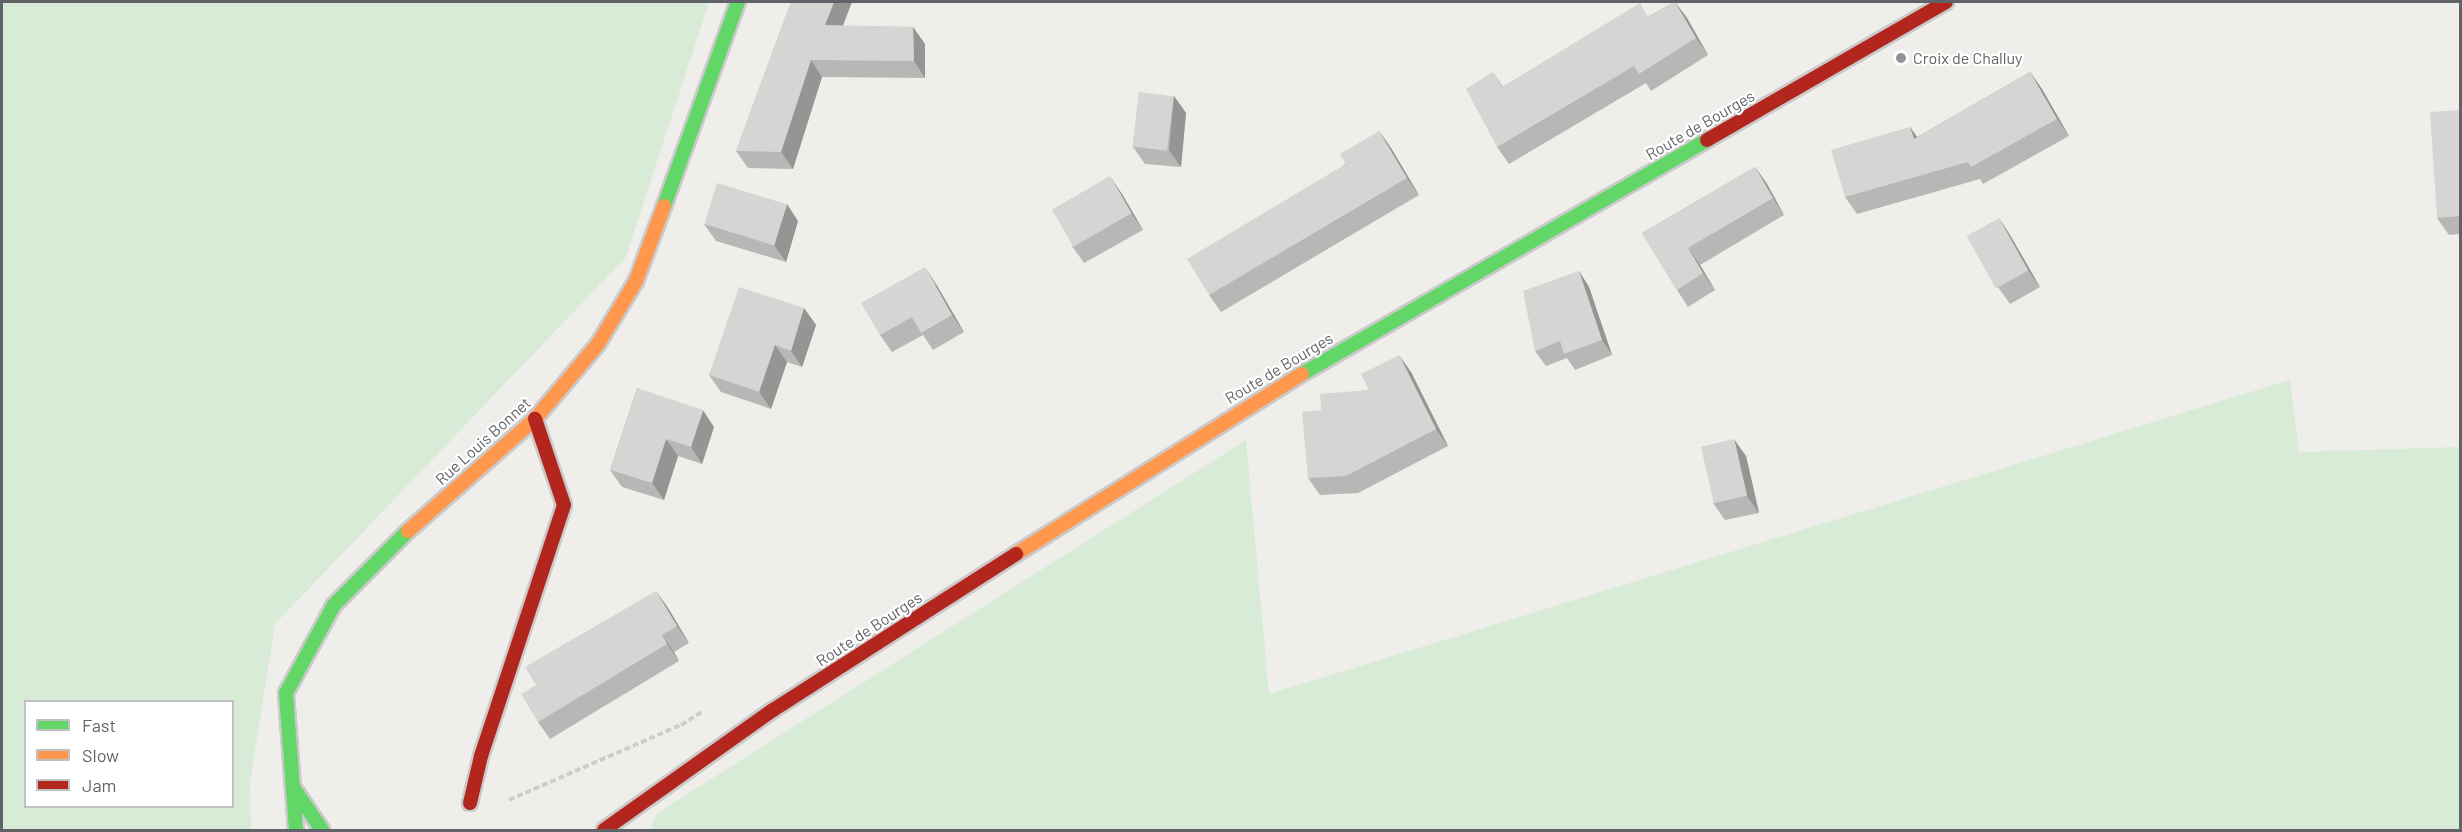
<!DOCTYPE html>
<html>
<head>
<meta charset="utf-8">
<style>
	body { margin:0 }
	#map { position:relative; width:2462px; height:832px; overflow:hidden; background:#efeeea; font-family:Barlow,sans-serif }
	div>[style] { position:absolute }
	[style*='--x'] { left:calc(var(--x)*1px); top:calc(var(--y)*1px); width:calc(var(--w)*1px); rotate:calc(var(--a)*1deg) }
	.green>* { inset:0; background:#d8ebd6 }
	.path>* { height:4px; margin-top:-2px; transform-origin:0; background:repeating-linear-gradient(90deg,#cacfcc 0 6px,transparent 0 9px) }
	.roads { filter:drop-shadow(2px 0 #cacacb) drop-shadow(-2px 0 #cacacb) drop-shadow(0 2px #cacacb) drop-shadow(0 -2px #cacacb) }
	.fast>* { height:14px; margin:-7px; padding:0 7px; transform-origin:7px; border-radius:7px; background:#63d668 }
	.slow>* { height:14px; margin:-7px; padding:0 7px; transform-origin:7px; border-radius:7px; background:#ff974d }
	.jam>* { height:14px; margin:-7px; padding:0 7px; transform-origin:7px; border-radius:7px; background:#b3261e }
	.wall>* { inset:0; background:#b8b7b5 }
	.shaded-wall>* { inset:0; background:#969594 }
	.building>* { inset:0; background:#d6d5d3; transform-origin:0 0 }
	.dots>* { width:16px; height:16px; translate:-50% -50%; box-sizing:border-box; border:3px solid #fff; border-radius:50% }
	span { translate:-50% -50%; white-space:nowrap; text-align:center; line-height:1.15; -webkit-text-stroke:4.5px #fff; paint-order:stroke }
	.poi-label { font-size:16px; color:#5f6368 }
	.left { translate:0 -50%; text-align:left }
	.street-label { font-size:16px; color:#5f6368 }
	.frame { position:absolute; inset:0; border:3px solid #5f6368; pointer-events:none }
	.legend { position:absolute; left:24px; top:700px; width:210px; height:108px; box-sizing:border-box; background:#fff; border:2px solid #bfc1c3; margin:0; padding:8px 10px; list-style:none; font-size:18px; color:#5f6368 }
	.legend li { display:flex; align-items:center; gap:12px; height:30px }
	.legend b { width:30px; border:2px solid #bfc1c3 }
</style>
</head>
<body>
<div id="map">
	<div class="green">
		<div style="clip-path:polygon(evenodd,2px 2px,709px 2px,626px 257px,275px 624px,250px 783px,251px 830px,2px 830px,2px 2px,26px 702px,232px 702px,232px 806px,26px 806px,26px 702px)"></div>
		<div style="clip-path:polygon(2290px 380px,2299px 452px,2460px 447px,2460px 830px,650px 830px,656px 814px,1246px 440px,1269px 694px)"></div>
	</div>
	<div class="path">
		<div style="--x:681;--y:725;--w:26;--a:-32"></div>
		<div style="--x:509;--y:800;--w:188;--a:-23.6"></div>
	</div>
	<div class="roads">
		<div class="fast">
			<div style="--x:664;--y:206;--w:217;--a:-70.1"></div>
			<div style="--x:1302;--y:374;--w:468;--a:-30"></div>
			<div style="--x:293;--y:787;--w:52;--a:56"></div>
			<div style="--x:296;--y:830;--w:137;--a:-94.2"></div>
			<div style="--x:286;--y:693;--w:100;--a:-61.4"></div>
			<div style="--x:334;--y:605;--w:105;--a:-45"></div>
		</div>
		<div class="slow">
			<div style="--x:408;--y:531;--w:169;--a:-41.4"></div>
			<div style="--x:535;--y:419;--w:98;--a:-50"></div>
			<div style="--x:598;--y:344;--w:74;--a:-58.9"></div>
			<div style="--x:636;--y:281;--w:80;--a:-69.5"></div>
			<div style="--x:1016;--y:554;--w:338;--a:-32.2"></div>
		</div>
		<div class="jam">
			<div style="--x:1707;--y:140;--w:276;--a:-30"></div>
			<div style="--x:470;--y:803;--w:48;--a:-76.8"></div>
			<div style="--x:481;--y:756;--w:264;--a:-71.7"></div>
			<div style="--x:564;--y:505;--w:91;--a:-108.6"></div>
			<div style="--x:604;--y:830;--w:207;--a:-35.4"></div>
			<div style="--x:773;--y:710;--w:289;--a:-32.7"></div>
		</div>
	</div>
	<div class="wall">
		<div style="clip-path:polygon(791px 2px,852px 2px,843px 26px,913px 27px,925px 44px,925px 78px,822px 77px,793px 169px,748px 168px,736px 151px)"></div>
		<div style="clip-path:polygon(1675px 2px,1687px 18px,1708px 55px,1651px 91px,1646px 83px,1509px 164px,1497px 147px,1493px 72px,1503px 87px,1649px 16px)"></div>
		<div style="clip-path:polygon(2030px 72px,2042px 89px,2069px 136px,1983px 184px,1980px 179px,1857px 214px,1845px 197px,1910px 127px,1917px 137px)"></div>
		<div style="clip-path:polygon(1174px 96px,1186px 113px,1181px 167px,1145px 164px,1133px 147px)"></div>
		<div style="clip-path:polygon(2460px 110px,2460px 234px,2449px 235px,2437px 218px)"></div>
		<div style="clip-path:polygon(1379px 131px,1391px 148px,1419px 195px,1221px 312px,1209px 295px)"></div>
		<div style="clip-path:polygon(1755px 167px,1767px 184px,1784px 215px,1700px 265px,1715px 290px,1688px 307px,1677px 290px,1642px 233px)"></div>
		<div style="clip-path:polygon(1122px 194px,1143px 230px,1084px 263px,1072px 246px)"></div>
		<div style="clip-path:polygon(1999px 218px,2010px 235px,2040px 287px,2010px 304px,1998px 287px)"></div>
		<div style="clip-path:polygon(798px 221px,786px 262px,716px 241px,704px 224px)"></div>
		<div style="clip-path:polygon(1579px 271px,1589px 287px,1612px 355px,1575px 370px,1567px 358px,1546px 366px,1535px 351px)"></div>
		<div style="clip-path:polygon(936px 284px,964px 332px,933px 350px,923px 335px,892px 352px,880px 335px)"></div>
		<div style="clip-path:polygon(804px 308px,816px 325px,802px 367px,787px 362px,771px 409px,721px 392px,709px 375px)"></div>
		<div style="clip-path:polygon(1411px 372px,1448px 446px,1358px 493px,1320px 495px,1308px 478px,1321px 410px,1369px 390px)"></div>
		<div style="clip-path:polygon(637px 388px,714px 427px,702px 464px,678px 456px,664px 500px,622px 487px,610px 470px)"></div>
		<div style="clip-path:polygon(1746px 456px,1759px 513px,1725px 520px,1713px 503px)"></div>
		<div style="clip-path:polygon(656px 591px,668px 608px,689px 643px,674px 652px,679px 661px,550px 739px,538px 722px)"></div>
	</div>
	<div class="shaded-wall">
		<div style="clip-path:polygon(834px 2px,852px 2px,836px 42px,825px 25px)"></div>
		<div style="clip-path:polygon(1675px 2px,1687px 18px,1708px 55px,1696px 38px)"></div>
		<div style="clip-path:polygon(913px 27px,925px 44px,925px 78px,914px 61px)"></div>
		<div style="clip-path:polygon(811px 60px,822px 77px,793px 169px,781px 152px)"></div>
		<div style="clip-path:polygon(2030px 72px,2042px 89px,2069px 136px,2057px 119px)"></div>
		<div style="clip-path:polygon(1174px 96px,1186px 113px,1181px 167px,1169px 150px)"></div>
		<div style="clip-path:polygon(1910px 127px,1922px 144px,1914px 139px)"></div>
		<div style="clip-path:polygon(1379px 131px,1391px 148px,1419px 195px,1407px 178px)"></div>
		<div style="clip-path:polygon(1755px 167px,1767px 184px,1784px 215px,1773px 198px)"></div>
		<div style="clip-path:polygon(1110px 176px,1122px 194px,1143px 230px,1131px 213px)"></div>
		<div style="clip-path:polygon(787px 204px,798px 221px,786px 262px,774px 245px)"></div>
		<div style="clip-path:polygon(1999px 218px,2010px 235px,2040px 287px,2028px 270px)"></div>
		<div style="clip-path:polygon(1688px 248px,1700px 265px,1715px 290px,1703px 273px)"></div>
		<div style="clip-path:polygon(925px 267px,936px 284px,964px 332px,952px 315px)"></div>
		<div style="clip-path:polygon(1579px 271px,1589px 287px,1612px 355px,1602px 340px)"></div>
		<div style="clip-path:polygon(804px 308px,816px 325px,802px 367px,791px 351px)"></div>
		<div style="clip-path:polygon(775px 345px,787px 362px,771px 409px,759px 392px)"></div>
		<div style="clip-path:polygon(1399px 355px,1411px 372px,1448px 446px,1436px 429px)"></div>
		<div style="clip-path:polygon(703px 410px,714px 427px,702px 464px,691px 447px)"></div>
		<div style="clip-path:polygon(666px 439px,678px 456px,664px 500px,652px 483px)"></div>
		<div style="clip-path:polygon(1734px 439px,1746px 456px,1759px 513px,1747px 496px)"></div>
		<div style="clip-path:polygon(656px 591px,668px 608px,689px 643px,677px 626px)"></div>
		<div style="clip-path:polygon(662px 635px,674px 652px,679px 661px,667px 644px)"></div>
	</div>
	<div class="building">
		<div style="clip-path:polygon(791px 2px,834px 2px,825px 25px,913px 27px,914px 61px,811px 60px,781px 152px,736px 151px)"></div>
		<div style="clip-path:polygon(1673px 2px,1675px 2px,1696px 38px,1639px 74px,1634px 66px,1497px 147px,1466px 89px,1493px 72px,1502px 87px,1640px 3px,1648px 17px)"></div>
		<div style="clip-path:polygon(2030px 72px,2057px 119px,1971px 167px,1968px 162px,1845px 197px,1831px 150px,1910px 127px,1914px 139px)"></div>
		<div style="left:1139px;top:92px;width:35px;height:55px;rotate:7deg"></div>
		<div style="clip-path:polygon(2460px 110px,2460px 216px,2437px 218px,2430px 112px)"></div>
		<div style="clip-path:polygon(1379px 131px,1407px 178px,1209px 295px,1187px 259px,1346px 164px,1340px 154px)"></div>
		<div style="clip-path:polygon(1755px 167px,1773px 198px,1688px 248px,1703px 273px,1677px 290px,1642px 233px)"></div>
		<div style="left:1110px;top:176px;width:43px;height:67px;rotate:60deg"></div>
		<div style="left:717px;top:183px;width:73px;height:43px;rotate:17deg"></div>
		<div style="left:1999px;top:218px;width:60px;height:37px;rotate:61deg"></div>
		<div style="clip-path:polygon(925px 267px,952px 315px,921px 333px,912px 317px,880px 335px,861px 303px)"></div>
		<div style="clip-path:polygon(1579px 271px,1602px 340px,1564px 354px,1560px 341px,1535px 351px,1523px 291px)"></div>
		<div style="clip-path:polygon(739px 287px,804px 308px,791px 351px,775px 345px,759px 392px,709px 375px)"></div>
		<div style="clip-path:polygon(1399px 355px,1436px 429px,1346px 476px,1308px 478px,1302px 412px,1321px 410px,1320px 394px,1369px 390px,1361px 374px)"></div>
		<div style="clip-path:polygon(637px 388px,703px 410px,691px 447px,666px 439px,652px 483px,610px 470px)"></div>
		<div style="left:1734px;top:439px;width:58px;height:34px;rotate:77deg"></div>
		<div style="clip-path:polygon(656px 591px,677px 626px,662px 635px,667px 644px,538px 722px,521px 694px,536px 685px,525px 667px)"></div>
	</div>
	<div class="dots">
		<div style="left:1901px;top:58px;background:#919496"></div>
	</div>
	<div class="poi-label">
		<span class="left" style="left:1913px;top:58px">Croix de Challuy</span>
	</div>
	<div class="street-label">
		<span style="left:1700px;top:125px;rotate:-30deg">Route de Bourges</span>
		<span style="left:1279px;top:368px;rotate:-31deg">Route de Bourges</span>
		<span style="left:483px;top:441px;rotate:-42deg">Rue Louis Bonnet</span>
		<span style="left:869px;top:629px;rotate:-33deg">Route de Bourges</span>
	</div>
	<div class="frame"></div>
	<ul class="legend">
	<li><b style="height:8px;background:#63d668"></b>Fast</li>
	<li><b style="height:8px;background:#ff974d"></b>Slow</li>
	<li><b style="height:8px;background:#b3261e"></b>Jam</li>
	</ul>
</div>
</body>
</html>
